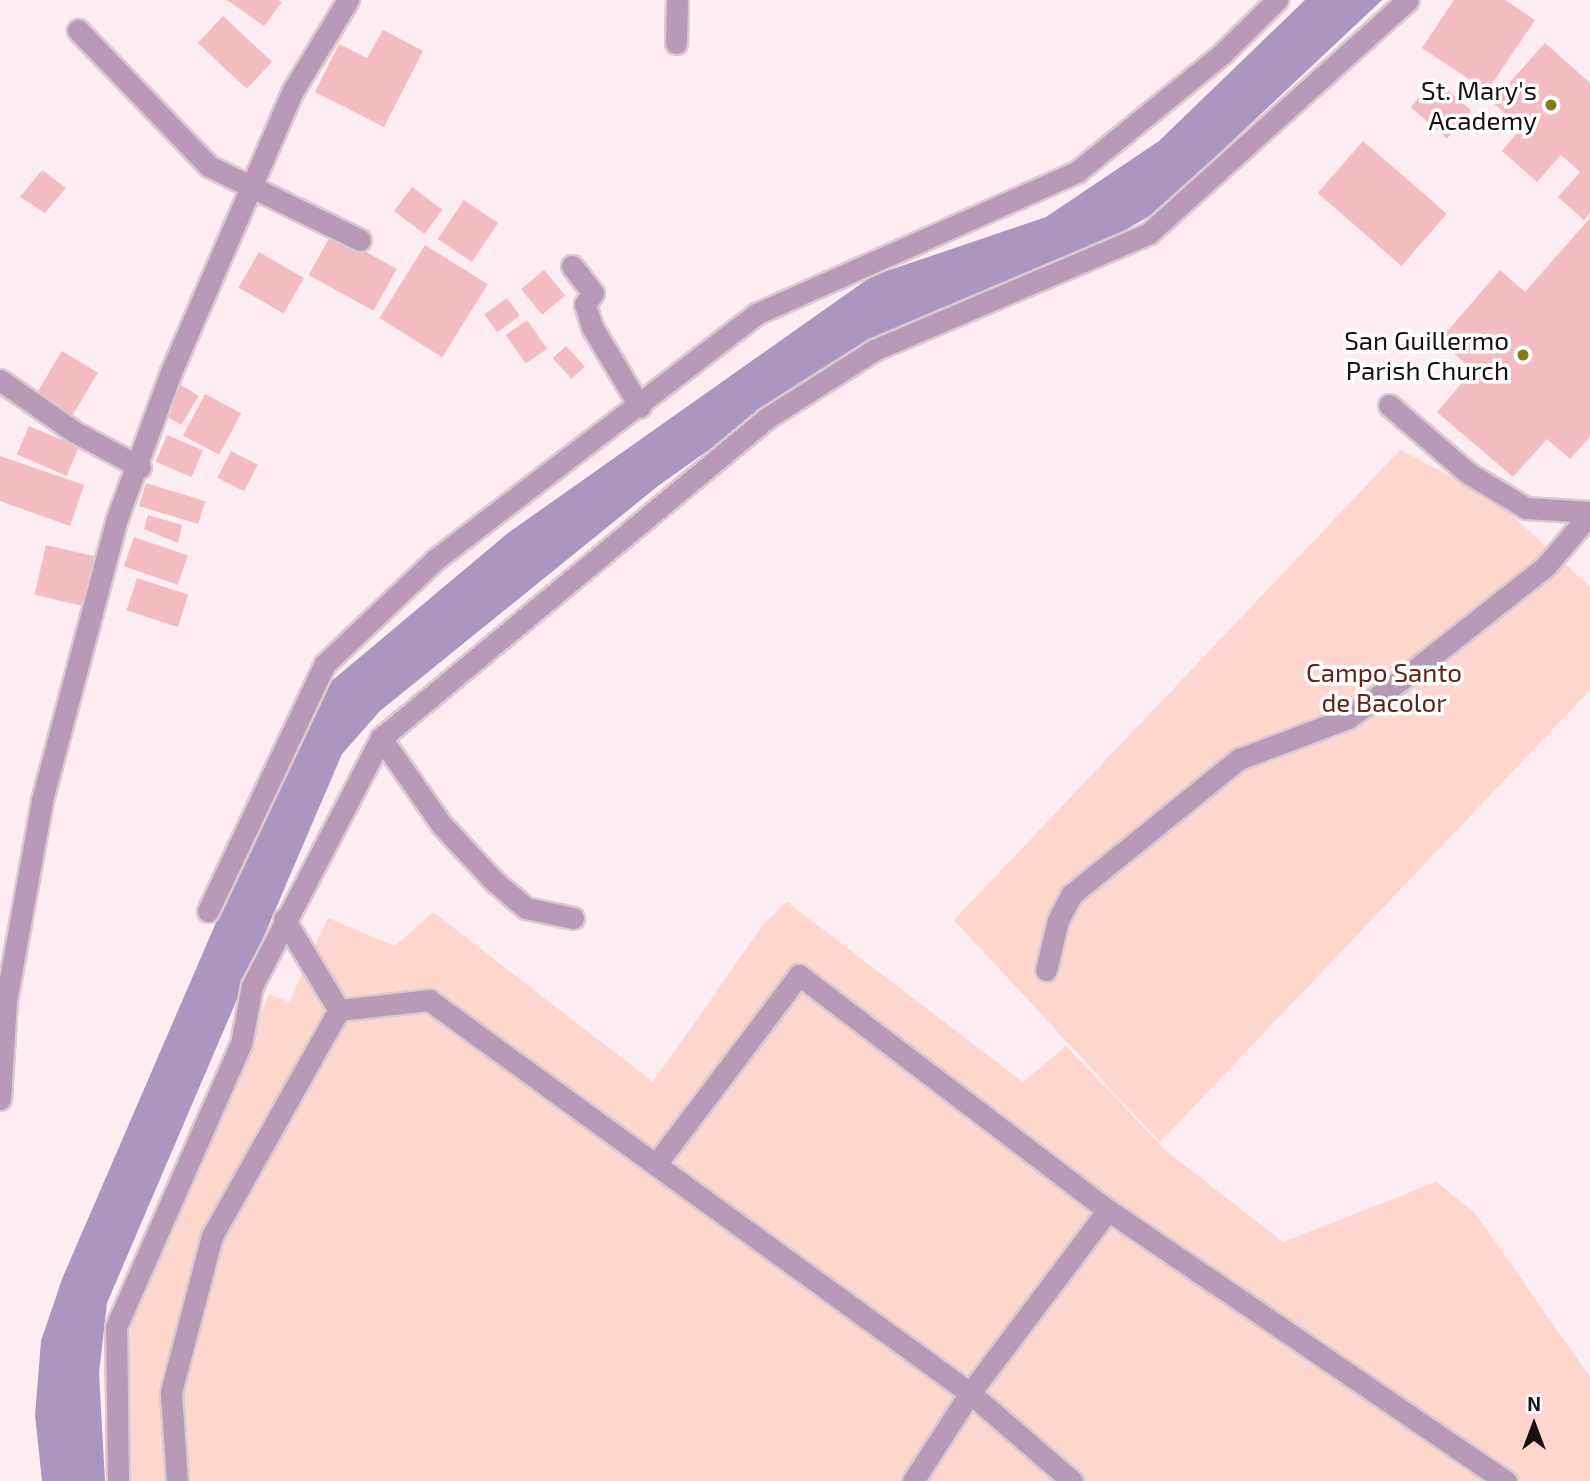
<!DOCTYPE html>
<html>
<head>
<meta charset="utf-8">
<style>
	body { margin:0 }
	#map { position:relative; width:1590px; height:1481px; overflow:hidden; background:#feecf3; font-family:"Exo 2",sans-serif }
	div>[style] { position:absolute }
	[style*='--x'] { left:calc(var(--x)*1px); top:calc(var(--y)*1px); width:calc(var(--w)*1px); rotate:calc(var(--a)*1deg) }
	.green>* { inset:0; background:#fed6cd }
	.water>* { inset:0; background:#aa97c0 }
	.building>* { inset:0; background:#f2bcc2; transform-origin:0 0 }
	.roads { filter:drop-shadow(2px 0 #dac9cf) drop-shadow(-2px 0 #dac9cf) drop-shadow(0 2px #dac9cf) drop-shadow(0 -2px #dac9cf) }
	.minor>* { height:21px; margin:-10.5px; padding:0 10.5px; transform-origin:10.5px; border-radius:10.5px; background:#b899b6 }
	.dots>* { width:19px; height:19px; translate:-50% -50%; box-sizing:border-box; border:4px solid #fff; border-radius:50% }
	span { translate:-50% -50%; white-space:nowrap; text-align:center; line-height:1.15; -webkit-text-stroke:7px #fff; paint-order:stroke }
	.poi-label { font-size:26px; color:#1b1115 }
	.right { translate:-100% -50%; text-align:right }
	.park-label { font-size:26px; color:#602316 }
	.north { position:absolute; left:1499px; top:1390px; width:70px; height:70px; -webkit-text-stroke:5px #fff; paint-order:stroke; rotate:0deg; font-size:19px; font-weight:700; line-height:28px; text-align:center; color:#1b1115 }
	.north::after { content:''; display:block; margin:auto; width:24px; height:32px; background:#1b1115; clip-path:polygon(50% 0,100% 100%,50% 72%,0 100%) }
</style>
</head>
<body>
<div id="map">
	<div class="green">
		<div style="clip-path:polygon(1400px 450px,1493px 498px,1590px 587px,1590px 690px,1160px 1142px,954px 920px)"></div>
		<div style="clip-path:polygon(787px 902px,1023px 1082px,1066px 1046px,1165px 1150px,1283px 1242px,1436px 1182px,1475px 1213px,1590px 1377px,1590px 1481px,128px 1481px,124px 1420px,132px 1315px,269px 994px,289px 1002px,328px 918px,395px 946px,433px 912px,653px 1082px,765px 922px)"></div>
	</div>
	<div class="water">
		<div style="clip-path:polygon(1305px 0,1382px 0,1158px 211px,1082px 255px,881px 334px,776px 402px,658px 486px,380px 711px,342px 754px,107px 1303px,99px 1373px,105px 1481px,42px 1481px,35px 1415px,41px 1341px,62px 1279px,237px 874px,328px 684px,508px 533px,872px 276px,1046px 217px,1159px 141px)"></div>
	</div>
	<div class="building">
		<div style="clip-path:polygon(227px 0,278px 0,282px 2px,264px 26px)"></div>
		<div style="clip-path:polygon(1454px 0,1505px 0,1535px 20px,1487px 91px,1422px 48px)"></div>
		<div style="left:223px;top:16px;width:67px;height:37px;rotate:43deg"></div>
		<div style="clip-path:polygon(383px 30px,423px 51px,384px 127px,315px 92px,339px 44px,367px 58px)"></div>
		<div style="clip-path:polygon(1545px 43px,1590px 83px,1590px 213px,1584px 220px,1558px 197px,1580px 172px,1561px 155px,1537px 182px,1502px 151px,1521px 128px,1492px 102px)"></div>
		<div style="left:1435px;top:79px;width:48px;height:37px;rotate:41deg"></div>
		<div style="left:1363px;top:141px;width:111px;height:69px;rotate:41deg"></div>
		<div style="clip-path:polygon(42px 170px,66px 188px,45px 213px,20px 197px)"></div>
		<div style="left:412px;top:187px;width:38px;height:30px;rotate:37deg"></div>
		<div style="left:464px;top:200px;width:41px;height:47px;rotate:34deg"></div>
		<div style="clip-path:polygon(1590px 218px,1590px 437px,1570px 459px,1547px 439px,1513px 477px,1437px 412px,1473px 370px,1439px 341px,1500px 270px,1525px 292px)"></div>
		<div style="left:332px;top:233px;width:74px;height:48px;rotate:29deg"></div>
		<div style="left:425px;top:245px;width:74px;height:86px;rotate:32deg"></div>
		<div style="left:259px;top:252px;width:52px;height:41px;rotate:30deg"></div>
		<div style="left:544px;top:270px;width:33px;height:30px;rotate:50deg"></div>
		<div style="left:507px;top:298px;width:22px;height:28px;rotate:54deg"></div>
		<div style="left:527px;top:320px;width:35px;height:26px;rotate:55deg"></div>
		<div style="left:566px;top:346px;width:28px;height:18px;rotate:48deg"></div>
		<div style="left:62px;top:351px;width:42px;height:58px;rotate:31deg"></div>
		<div style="left:179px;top:384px;width:23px;height:34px;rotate:31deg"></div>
		<div style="left:205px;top:394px;width:41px;height:47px;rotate:28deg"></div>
		<div style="left:29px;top:426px;width:54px;height:31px;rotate:23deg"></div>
		<div style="left:167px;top:435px;width:39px;height:29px;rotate:23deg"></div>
		<div style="left:231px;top:451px;width:30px;height:30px;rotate:27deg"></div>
		<div style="clip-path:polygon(0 456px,84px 485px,70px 526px,0 501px)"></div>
		<div style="left:146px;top:483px;width:62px;height:24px;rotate:17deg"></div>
		<div style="clip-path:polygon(148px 515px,182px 525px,178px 543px,144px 529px)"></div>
		<div style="left:134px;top:537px;width:57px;height:31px;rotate:19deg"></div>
		<div style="left:46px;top:545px;width:50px;height:51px;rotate:13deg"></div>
		<div style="left:137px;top:578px;width:54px;height:34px;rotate:18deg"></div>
	</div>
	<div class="roads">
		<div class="minor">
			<div style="--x:78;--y:30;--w:189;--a:46.1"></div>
			<div style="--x:209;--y:166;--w:168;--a:26.1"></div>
			<div style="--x:676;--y:43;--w:43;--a:-88.7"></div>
			<div style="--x:572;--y:266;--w:34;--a:52"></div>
			<div style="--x:593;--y:293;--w:14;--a:126"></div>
			<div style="--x:585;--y:304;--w:24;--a:73"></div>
			<div style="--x:592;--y:327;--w:93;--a:59"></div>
			<div style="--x:0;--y:380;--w:89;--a:34.9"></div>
			<div style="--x:73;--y:431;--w:76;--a:28.2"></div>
			<div style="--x:1389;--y:405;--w:104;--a:40.7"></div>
			<div style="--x:1468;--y:473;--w:68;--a:31.1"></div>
			<div style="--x:1526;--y:508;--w:64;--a:3.6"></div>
			<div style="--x:381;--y:738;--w:105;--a:55.1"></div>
			<div style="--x:441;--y:824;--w:78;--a:47.1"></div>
			<div style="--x:494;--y:881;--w:42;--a:40.2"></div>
			<div style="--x:526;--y:908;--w:48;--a:12"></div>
			<div style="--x:208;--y:911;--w:273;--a:-64.7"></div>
			<div style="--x:325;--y:664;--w:153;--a:-43.4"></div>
			<div style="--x:436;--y:559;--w:403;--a:-37.4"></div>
			<div style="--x:756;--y:314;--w:352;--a:-23.9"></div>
			<div style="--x:1078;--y:171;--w:187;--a:-39.1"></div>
			<div style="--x:1223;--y:53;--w:76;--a:-44.5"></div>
			<div style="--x:284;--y:919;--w:106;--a:58.9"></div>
			<div style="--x:1046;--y:970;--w:51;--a:-76.5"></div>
			<div style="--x:1058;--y:920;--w:30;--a:-62"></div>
			<div style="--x:1072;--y:894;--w:215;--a:-39"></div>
			<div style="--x:1239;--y:759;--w:116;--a:-20.6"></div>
			<div style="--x:1348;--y:718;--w:80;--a:-35.9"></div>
			<div style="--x:1413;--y:671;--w:169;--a:-38.3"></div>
			<div style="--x:1546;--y:566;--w:68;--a:-49.8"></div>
			<div style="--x:339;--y:1010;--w:91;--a:-6.3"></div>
			<div style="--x:429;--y:1000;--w:669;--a:36"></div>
			<div style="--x:970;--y:1393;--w:135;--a:40.8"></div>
			<div style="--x:0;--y:1099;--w:98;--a:-86.5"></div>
			<div style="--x:6;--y:1001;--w:204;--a:-79.8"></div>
			<div style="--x:42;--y:800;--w:292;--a:-75.1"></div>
			<div style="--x:117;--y:518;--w:156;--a:-69.7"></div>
			<div style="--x:171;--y:372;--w:305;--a:-66.6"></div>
			<div style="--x:292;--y:92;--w:108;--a:-58.7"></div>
			<div style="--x:656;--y:1164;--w:237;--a:-52.9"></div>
			<div style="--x:799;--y:975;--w:388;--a:37.3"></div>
			<div style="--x:1108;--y:1210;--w:482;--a:34.3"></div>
			<div style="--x:118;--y:1481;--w:154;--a:-90.7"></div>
			<div style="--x:116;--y:1327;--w:309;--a:-66.2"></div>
			<div style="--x:241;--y:1044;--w:59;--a:-79.3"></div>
			<div style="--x:252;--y:986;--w:280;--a:-62.5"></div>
			<div style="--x:381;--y:738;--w:501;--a:-39.66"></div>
			<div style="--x:767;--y:418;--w:127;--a:-32.4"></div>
			<div style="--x:874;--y:350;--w:299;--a:-23"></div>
			<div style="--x:1149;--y:233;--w:348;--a:-42"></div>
			<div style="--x:177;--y:1481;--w:89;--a:-93.9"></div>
			<div style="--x:171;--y:1392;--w:161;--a:-75.3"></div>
			<div style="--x:212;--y:1236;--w:259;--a:-60.7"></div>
			<div style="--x:913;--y:1481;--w:105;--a:-57.1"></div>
			<div style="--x:970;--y:1393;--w:229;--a:-53"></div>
		</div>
	</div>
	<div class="dots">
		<div style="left:1551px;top:105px;background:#87781c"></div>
		<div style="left:1523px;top:355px;background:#87781c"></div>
	</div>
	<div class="poi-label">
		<span class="right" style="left:1537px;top:105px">St. Mary's<br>Academy</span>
		<span class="right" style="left:1509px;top:355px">San Guillermo<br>Parish Church</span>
	</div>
	<div class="park-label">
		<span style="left:1384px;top:687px">Campo Santo<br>de Bacolor</span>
	</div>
	<div class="north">N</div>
</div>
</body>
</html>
